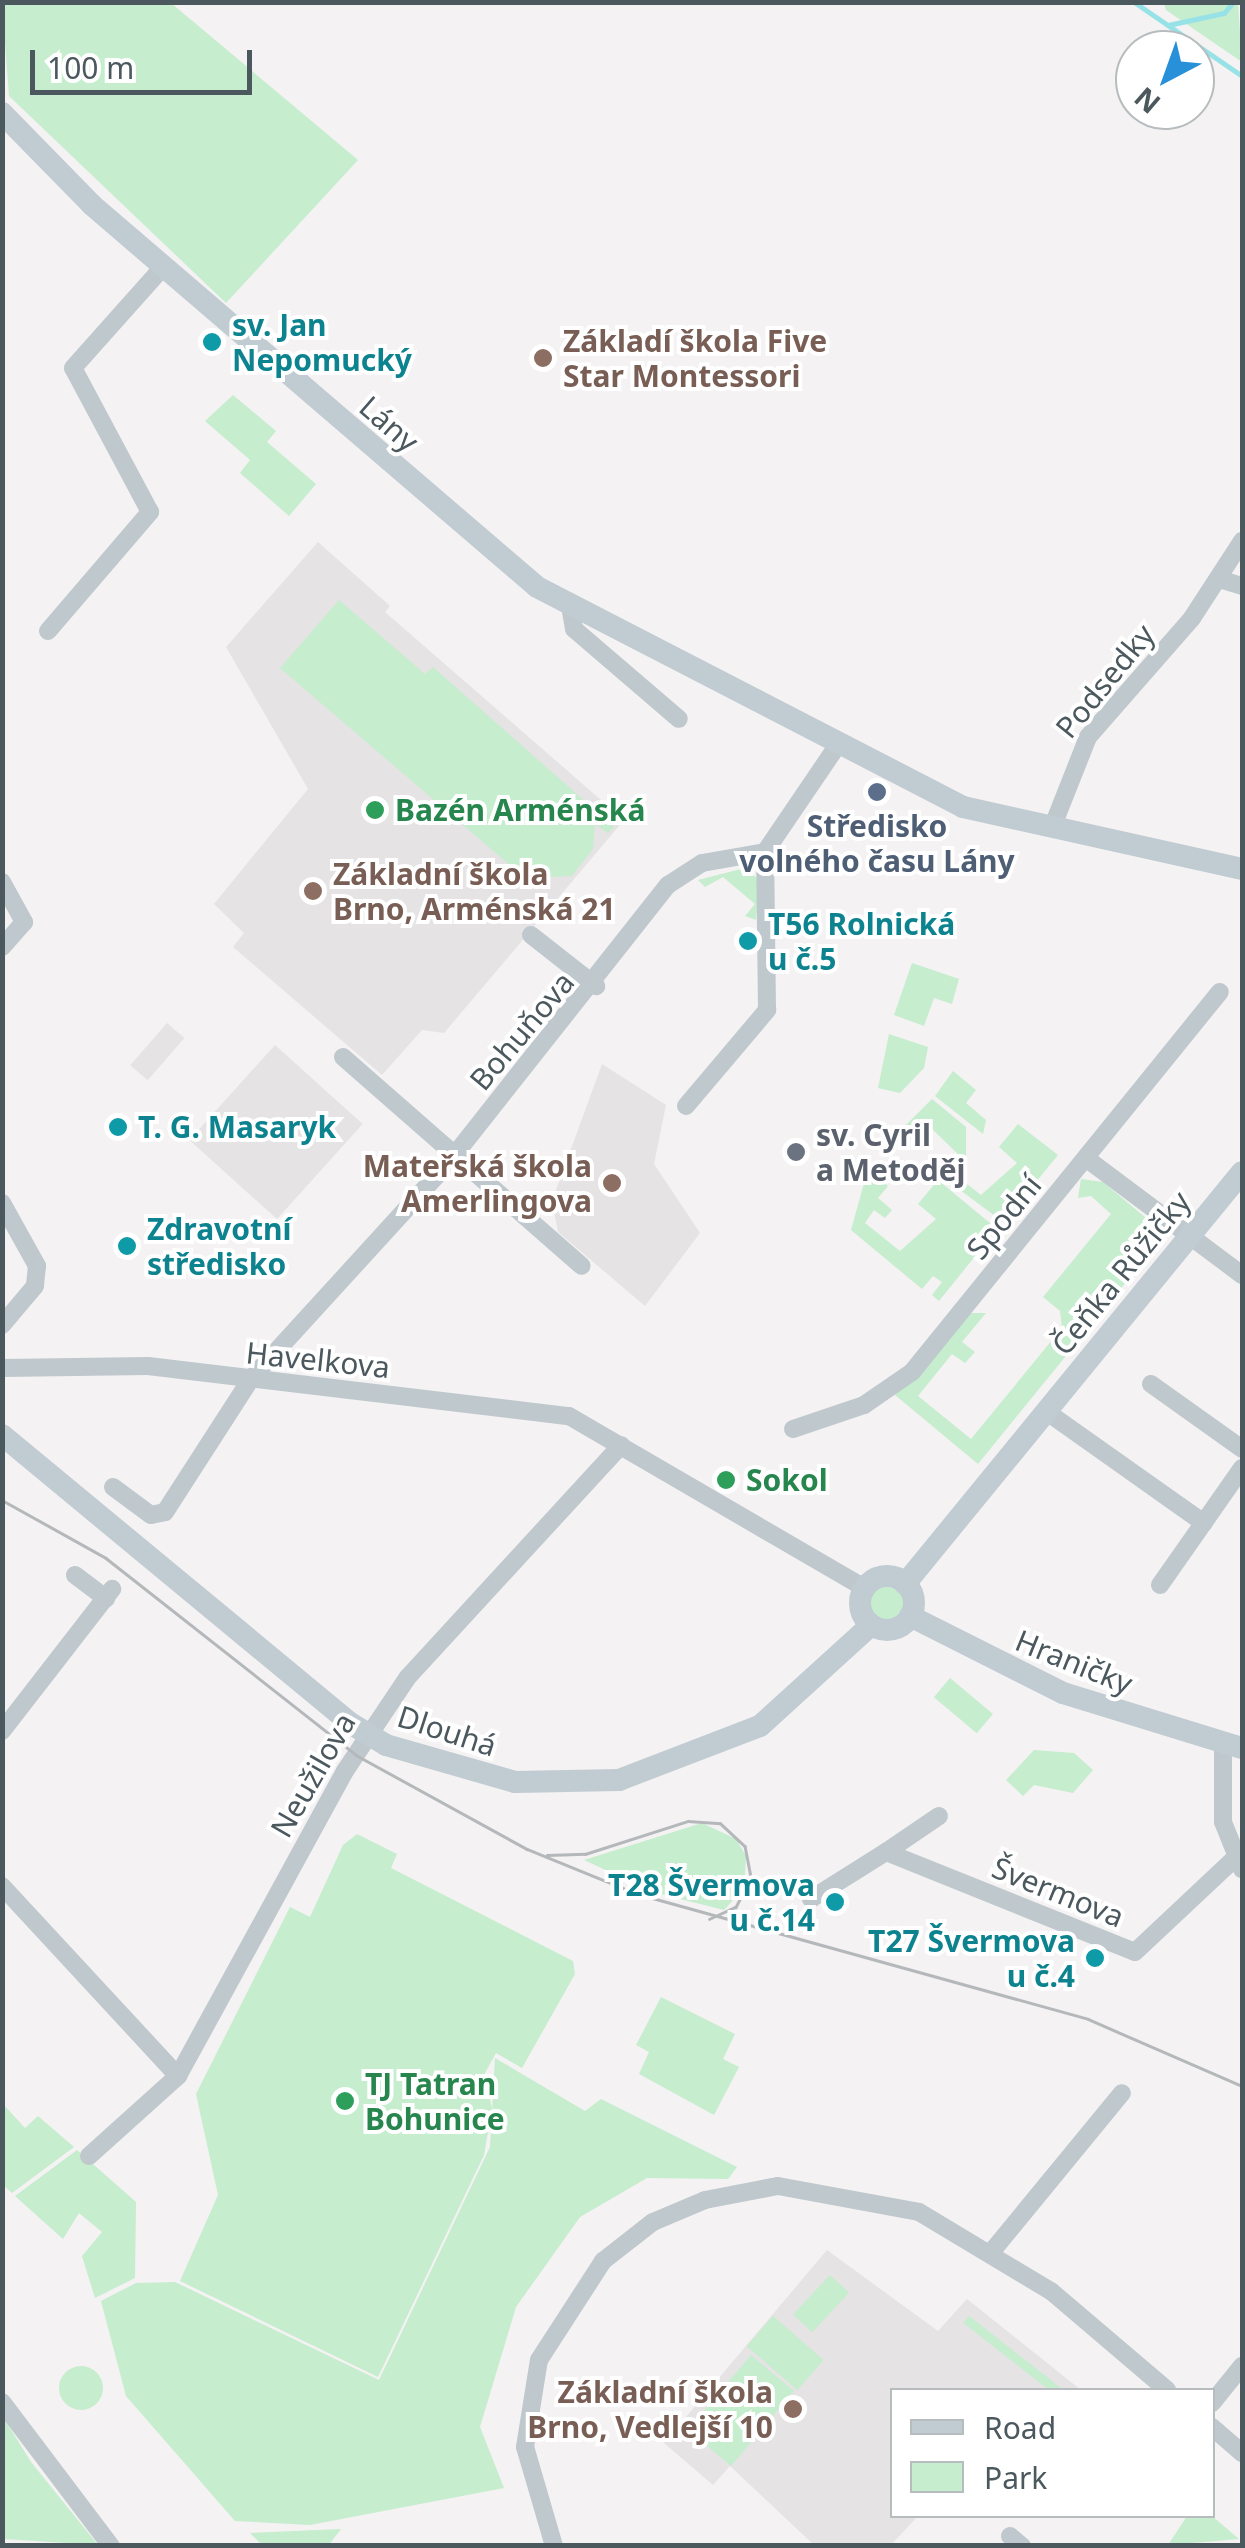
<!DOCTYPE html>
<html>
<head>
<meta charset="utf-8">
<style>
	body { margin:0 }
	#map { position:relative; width:1245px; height:2548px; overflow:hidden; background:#f4f2f2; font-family:"Noto Sans",sans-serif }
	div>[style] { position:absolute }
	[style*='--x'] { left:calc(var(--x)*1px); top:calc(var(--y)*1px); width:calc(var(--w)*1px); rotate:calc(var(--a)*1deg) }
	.education>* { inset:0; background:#e5e3e4; transform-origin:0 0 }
	.green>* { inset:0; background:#c5edce; transform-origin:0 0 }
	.round { border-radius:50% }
	.stream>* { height:5px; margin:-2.5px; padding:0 2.5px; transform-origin:2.5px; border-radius:2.5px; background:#96e2e6 }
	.street>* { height:18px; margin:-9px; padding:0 9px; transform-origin:9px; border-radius:9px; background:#bfc8cd }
	.secondary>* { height:22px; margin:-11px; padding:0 11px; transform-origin:11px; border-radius:11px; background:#c0cbd2 }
	.secondary>.ring { margin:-11px; padding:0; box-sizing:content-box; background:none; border:22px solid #c0cbd2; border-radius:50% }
	.tram>* { height:2.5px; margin:-1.25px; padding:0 1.25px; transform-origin:1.25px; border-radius:1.25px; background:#b5b8bb }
	.secondary-bridge>* { height:22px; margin:-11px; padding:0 11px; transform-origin:11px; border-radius:11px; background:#c0cbd2 }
	.dots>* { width:28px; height:28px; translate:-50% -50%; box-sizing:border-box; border:5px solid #fff; border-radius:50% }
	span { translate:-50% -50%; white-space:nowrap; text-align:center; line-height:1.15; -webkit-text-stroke:8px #fff; paint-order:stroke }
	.culture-label { font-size:30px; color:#0d838f; font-weight:700 }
	.left { translate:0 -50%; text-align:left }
	.right { translate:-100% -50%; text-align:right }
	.education-label { font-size:30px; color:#785e54; font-weight:700 }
	.street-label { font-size:30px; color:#4b585e }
	.leisure-label { font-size:30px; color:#27864d; font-weight:700 }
	.service-label { font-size:30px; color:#4e5e75; font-weight:700 }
	.worship-label { font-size:30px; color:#5b616d; font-weight:700 }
	.frame { position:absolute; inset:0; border:5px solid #4b585e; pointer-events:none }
	.legend { position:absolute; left:890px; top:2388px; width:325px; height:130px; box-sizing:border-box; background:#fff; border:2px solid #b7bcbf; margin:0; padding:12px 18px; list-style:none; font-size:30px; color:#4b585e }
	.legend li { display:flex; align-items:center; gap:20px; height:50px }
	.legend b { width:50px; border:2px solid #b7bcbf }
	.north { position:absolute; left:1115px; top:30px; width:100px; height:100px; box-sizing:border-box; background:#fff; border:2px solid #b7bcbf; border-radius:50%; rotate:221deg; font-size:28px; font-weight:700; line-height:40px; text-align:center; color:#4b585e }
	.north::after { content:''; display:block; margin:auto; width:35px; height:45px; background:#2890d8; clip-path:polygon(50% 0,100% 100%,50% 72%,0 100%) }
	.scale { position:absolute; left:30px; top:50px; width:222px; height:45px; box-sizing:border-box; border:5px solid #4b585e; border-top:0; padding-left:12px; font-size:30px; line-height:35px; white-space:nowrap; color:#4b585e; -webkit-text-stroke:8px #fff; paint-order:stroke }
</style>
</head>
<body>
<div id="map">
	<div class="education">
		<div style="clip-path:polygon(318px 542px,390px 606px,385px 612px,624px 820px,444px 1033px,422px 1030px,382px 1075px,233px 947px,244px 933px,214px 904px,308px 789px,226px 647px)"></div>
		<div style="left:167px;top:1023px;width:23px;height:56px;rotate:41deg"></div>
		<div style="left:275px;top:1045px;width:118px;height:128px;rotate:42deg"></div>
		<div style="clip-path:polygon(602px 1064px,666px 1105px,654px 1164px,700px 1233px,645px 1306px,558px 1232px,552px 1201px)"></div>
		<div style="clip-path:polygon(827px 2250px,938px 2331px,967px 2299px,1081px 2390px,892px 2390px,892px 2516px,918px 2516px,891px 2545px,814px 2545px,730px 2466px,713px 2485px,664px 2443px)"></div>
	</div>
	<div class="green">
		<div style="clip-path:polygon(2px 3px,171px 3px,358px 160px,226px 303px,9px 96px)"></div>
		<div style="clip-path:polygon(1164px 3px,1238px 3px,1242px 62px,1166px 10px)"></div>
		<div style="clip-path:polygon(233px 395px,276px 431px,267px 442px,316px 484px,289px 516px,240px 473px,250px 460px,205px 421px)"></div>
		<div style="clip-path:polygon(339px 600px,425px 674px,433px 667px,614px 827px,608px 833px,595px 824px,593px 849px,572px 876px,525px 878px,280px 668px)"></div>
		<div style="clip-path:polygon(745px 868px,759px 880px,756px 920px,745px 916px,755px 904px,723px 877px,705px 887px,698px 880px)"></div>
		<div style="clip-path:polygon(912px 963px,959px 979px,952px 1004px,934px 998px,924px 1026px,894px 1015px)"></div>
		<div style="clip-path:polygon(889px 1034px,928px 1047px,924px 1068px,900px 1093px,878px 1088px)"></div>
		<div style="clip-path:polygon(953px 1071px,976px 1090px,966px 1103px,986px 1120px,983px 1134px,935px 1096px)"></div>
		<div style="clip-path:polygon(932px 1099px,966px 1127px,966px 1162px,924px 1121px,904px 1147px,893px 1138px)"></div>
		<div style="clip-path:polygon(1018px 1124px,1058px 1155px,1003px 1222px,928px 1166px,934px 1158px,981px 1195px,1017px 1163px,999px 1147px)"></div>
		<div style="clip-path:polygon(868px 1169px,888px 1186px,878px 1198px,892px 1210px,885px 1218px,874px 1210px,865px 1223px,900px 1251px,936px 1219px,918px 1204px,938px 1180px,997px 1229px,939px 1301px,932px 1295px,942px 1282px,933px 1276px,922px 1289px,851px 1230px)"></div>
		<div style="clip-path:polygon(1081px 1179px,1103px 1182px,1165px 1234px,978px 1464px,895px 1395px,970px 1313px,986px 1313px,962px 1342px,975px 1352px,965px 1363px,952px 1354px,918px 1396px,971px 1439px,1062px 1328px,1060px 1311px,1043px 1297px,1111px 1214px,1091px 1196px,1078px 1198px)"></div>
		<div class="round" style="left:870px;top:1587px;width:34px;height:34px"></div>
		<div style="left:950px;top:1678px;width:56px;height:25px;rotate:40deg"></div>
		<div style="clip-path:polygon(1034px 1750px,1074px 1753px,1093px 1770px,1073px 1793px,1034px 1785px,1023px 1796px,1006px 1780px)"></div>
		<div style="clip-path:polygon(702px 1823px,736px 1839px,746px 1856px,744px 1888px,724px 1910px,653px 1892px,584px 1860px)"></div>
		<div style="clip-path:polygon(357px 1834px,397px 1854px,391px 1868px,573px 1961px,575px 1974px,522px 2068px,496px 2053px,485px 2073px,492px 2109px,484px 2155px,378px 2377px,180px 2281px,218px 2195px,196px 2094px,290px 1907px,310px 1917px,343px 1845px)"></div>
		<div style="clip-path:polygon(661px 1997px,735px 2034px,723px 2059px,739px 2067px,714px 2115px,639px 2074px,649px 2052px,636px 2045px)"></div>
		<div style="clip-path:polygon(495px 2058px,585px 2111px,601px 2099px,737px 2167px,728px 2179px,647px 2178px,580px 2217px,516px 2307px,480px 2427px,504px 2488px,310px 2525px,235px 2521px,126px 2396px,101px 2301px,136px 2283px,175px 2282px,379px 2380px,490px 2147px)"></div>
		<div style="clip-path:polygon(3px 2104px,25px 2128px,38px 2116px,74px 2147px,12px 2193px,3px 2185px)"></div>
		<div style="clip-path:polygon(77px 2150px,136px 2202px,135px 2278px,95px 2298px,82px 2256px,102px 2232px,79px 2213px,63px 2239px,15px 2196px)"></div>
		<div style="left:830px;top:2275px;width:26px;height:54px;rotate:43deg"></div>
		<div style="left:773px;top:2316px;width:67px;height:40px;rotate:41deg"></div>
		<div style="left:969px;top:2316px;width:120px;height:9px;rotate:38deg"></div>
		<div style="left:751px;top:2355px;width:56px;height:98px;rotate:40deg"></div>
		<div class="round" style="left:59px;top:2366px;width:44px;height:44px"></div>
		<div style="clip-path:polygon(2px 2415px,31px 2462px,98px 2545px,3px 2539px)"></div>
		<div style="clip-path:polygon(1187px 2516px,1212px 2516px,1239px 2539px,1168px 2545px)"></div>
		<div style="clip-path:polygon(341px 2529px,328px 2546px,262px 2545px,250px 2533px)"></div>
	</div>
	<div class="stream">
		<div style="--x:1134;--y:2;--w:131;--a:34.4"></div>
		<div style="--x:1168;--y:25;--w:57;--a:-12.1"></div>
		<div style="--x:1224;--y:13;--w:14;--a:-51"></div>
	</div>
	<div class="street">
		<div style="--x:1219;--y:579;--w:24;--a:17"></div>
		<div style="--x:570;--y:606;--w:23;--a:80"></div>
		<div style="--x:574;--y:629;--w:138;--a:40.6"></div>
		<div style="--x:48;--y:631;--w:157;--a:-49.4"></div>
		<div style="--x:150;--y:512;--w:163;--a:-118.1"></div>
		<div style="--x:73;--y:368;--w:135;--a:-48.3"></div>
		<div style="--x:1052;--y:828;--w:98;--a:-68.4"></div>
		<div style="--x:1088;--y:737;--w:158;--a:-48.8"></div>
		<div style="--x:1192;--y:618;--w:92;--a:-57"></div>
		<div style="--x:2;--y:882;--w:46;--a:61.2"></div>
		<div style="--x:24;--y:922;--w:33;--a:131"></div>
		<div style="--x:531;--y:935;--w:83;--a:38.1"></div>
		<div style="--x:343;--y:1057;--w:317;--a:41.2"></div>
		<div style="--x:686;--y:1106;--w:126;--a:-49.8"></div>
		<div style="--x:767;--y:1010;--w:158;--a:-90.7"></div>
		<div style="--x:1087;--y:1159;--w:194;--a:36.8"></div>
		<div style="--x:2;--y:1203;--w:72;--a:60.9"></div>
		<div style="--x:37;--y:1266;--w:20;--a:96"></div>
		<div style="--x:35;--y:1286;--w:51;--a:130.2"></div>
		<div style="--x:2;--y:1368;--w:146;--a:-0.8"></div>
		<div style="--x:148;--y:1366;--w:424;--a:6.8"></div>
		<div style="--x:569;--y:1416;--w:341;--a:30.2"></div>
		<div style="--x:1151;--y:1384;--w:112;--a:35.5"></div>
		<div style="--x:1047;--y:1412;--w:192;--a:35.3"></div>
		<div style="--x:793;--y:1429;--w:75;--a:-18.7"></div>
		<div style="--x:864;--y:1405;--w:58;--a:-34.5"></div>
		<div style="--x:912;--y:1372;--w:489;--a:-51"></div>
		<div style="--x:113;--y:1487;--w:47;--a:36.4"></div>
		<div style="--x:151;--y:1515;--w:14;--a:-12"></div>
		<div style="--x:165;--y:1512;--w:157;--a:-57.2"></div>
		<div style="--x:250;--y:1380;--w:295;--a:-47.6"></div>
		<div style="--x:449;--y:1162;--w:353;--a:-51.7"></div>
		<div style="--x:668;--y:885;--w:40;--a:-32.9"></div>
		<div style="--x:702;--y:863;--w:64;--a:-9.9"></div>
		<div style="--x:765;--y:852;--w:132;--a:-55.8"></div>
		<div style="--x:75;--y:1575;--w:39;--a:37"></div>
		<div style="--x:1160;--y:1585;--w:143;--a:-55"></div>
		<div style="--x:2;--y:1731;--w:180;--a:-52.2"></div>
		<div style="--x:1223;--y:1744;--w:78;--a:90"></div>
		<div style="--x:1223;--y:1822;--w:51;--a:68"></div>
		<div style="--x:886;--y:1852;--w:64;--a:-34.2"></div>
		<div style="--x:2;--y:1886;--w:259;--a:47.2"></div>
		<div style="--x:811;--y:1899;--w:89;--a:-32.1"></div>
		<div style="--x:886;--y:1852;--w:268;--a:21.9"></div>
		<div style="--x:1135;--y:1952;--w:139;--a:-43.2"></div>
		<div style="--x:89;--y:2156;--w:120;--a:-42"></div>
		<div style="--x:178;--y:2076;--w:348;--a:-61.3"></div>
		<div style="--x:345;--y:1771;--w:113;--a:-56.2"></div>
		<div style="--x:408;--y:1677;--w:315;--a:-47.4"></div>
		<div style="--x:993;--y:2250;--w:203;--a:-50.6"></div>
		<div style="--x:2;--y:2402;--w:181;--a:52.9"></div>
		<div style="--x:1212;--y:2403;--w:48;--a:-51"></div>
		<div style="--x:1212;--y:2427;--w:40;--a:41"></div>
		<div style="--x:1010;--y:2536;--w:16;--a:40"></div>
		<div style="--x:554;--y:2546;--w:103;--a:-106.3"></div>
		<div style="--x:525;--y:2447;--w:88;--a:-80.9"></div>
		<div style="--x:539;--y:2360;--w:118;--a:-57.1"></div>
		<div style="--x:603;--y:2261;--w:63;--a:-38"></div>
		<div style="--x:653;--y:2222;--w:56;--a:-22.9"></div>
		<div style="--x:705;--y:2200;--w:74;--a:-10.9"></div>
		<div style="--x:778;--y:2186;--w:143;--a:10.4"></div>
		<div style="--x:919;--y:2212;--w:155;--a:31"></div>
		<div style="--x:1052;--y:2292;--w:151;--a:40.4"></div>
	</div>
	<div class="secondary">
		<div style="--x:2;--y:113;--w:129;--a:45.6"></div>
		<div style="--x:92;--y:205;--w:586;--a:40.64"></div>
		<div style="--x:537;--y:587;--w:479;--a:27.3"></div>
		<div style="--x:963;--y:807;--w:286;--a:12.5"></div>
		<div style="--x:2;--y:1435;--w:452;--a:39.6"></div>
		<div class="ring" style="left:860px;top:1576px;width:32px;height:32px"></div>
		<div style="--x:905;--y:1584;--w:532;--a:-50.72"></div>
		<div style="--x:910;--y:1616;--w:171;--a:26.7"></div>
		<div style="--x:1063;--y:1693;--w:187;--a:17.1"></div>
		<div style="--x:386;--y:1745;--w:134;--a:16"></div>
		<div style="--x:515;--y:1782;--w:104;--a:-1.1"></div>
		<div style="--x:619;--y:1780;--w:151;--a:-21"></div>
		<div style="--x:760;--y:1726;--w:150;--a:-42.3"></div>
	</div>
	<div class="tram">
		<div style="--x:2;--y:1500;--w:119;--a:29.1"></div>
		<div style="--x:106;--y:1558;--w:318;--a:38.2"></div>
		<div style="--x:356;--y:1755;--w:195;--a:28.8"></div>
		<div style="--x:527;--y:1849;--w:120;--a:22.1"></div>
		<div style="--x:638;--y:1894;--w:467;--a:15.5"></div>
		<div style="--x:1088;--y:2019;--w:168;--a:23.5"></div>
		<div style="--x:547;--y:1855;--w:38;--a:-2"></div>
		<div style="--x:585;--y:1854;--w:108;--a:-17.8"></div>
		<div style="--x:688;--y:1821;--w:32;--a:4"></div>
		<div style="--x:720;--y:1823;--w:34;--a:43"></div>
		<div style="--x:745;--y:1846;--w:33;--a:79"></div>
		<div style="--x:751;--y:1878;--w:33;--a:117"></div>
		<div style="--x:736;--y:1907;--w:29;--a:155"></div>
	</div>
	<div class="secondary-bridge">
		<div style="--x:350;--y:1723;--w:42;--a:31.4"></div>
	</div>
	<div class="dots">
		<div style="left:212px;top:342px;background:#0f9aa8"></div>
		<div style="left:543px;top:358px;background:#8d6e63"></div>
		<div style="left:877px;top:792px;background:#5c6f8a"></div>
		<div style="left:375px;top:810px;background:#2e9e5b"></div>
		<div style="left:313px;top:891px;background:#8d6e63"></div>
		<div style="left:748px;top:941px;background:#0f9aa8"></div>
		<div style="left:118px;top:1127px;background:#0f9aa8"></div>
		<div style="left:796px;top:1152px;background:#6b7280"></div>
		<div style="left:612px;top:1183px;background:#8d6e63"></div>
		<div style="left:127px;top:1246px;background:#0f9aa8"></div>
		<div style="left:726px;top:1480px;background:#2e9e5b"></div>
		<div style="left:835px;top:1902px;background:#0f9aa8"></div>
		<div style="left:1095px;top:1958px;background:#0f9aa8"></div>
		<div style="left:345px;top:2101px;background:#2e9e5b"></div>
		<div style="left:793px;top:2409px;background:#8d6e63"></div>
	</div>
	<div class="culture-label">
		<span class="left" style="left:232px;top:342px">sv. Jan<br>Nepomucký</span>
		<span class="left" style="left:768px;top:941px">T56 Rolnická<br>u č.5</span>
		<span class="left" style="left:138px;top:1127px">T. G. Masaryk</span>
		<span class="left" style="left:147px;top:1246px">Zdravotní<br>středisko</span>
		<span class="right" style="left:815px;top:1902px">T28 Švermova<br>u č.14</span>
		<span class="right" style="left:1075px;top:1958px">T27 Švermova<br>u č.4</span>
	</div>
	<div class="education-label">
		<span class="left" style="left:563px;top:358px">Základí škola Five<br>Star Montessori</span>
		<span class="left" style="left:333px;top:891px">Základní škola<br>Brno, Arménská 21</span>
		<span class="right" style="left:592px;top:1183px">Mateřská škola<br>Amerlingova</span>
		<span class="right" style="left:773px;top:2409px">Základní škola<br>Brno, Vedlejší 10</span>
	</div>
	<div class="street-label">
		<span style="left:389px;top:424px;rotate:41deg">Lány</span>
		<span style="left:1105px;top:681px;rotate:-51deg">Podsedky</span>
		<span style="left:522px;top:1031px;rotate:-50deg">Bohuňova</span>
		<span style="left:1004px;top:1217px;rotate:-51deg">Spodní</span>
		<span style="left:1121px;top:1273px;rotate:-51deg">Čeňka Růžičky</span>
		<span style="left:318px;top:1360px;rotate:6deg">Havelkova</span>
		<span style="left:1074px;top:1662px;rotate:22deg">Hraničky</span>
		<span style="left:447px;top:1731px;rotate:18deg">Dlouhá</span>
		<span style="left:313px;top:1775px;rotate:-60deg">Neužilova</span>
		<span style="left:1058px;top:1892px;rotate:22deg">Švermova</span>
	</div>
	<div class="leisure-label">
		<span class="left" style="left:395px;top:810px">Bazén Arménská</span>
		<span class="left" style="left:746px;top:1480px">Sokol</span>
		<span class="left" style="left:365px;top:2101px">TJ Tatran<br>Bohunice</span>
	</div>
	<div class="service-label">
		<span style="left:877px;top:843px">Středisko<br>volného času Lány</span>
	</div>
	<div class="worship-label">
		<span class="left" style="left:816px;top:1152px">sv. Cyril<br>a Metoděj</span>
	</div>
	<div class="frame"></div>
	<ul class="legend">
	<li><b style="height:12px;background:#c0cbd2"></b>Road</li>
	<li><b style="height:28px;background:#c5edce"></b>Park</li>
	</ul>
	<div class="north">N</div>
	<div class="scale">100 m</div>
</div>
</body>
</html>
